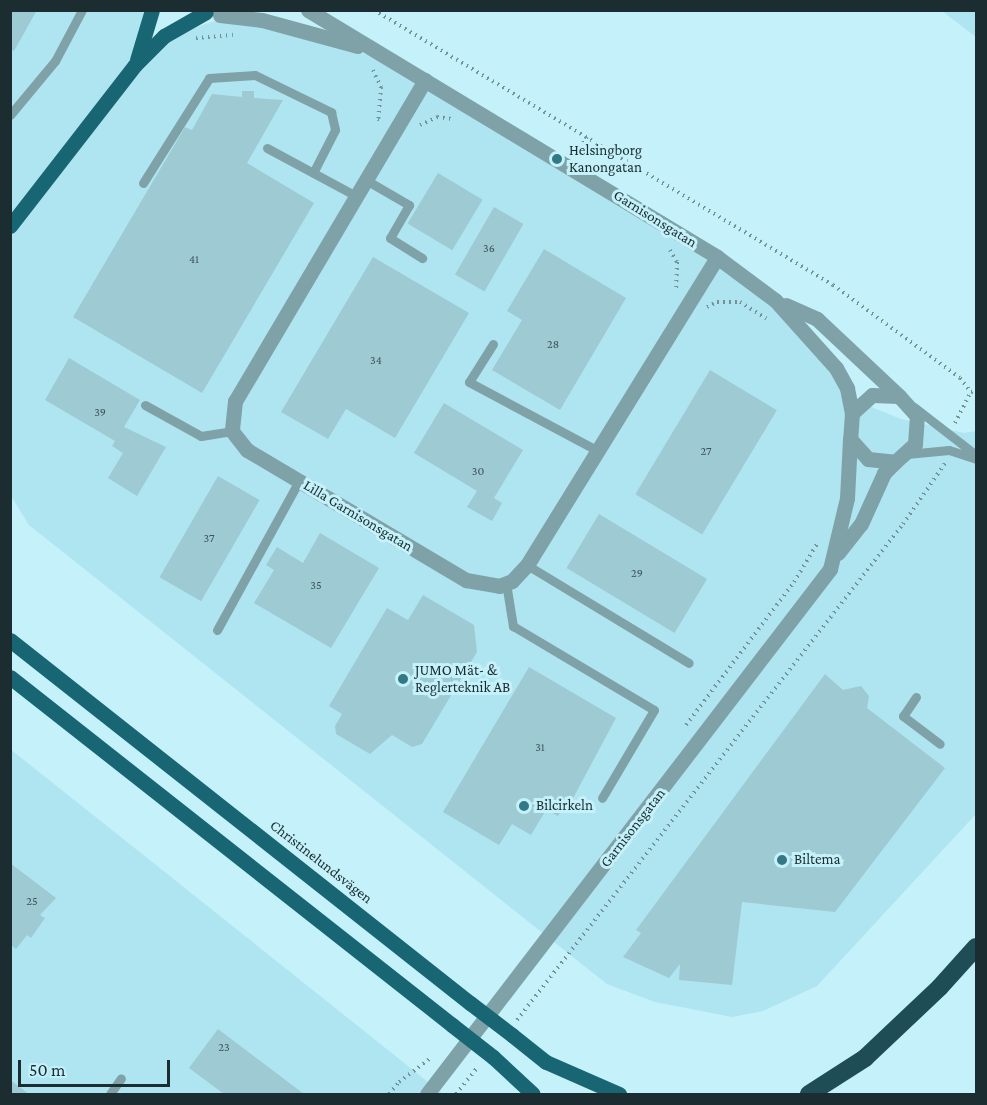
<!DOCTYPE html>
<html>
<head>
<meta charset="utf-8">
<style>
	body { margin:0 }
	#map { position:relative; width:987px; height:1105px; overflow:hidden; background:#c4f1fa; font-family:"Crimson Pro",serif }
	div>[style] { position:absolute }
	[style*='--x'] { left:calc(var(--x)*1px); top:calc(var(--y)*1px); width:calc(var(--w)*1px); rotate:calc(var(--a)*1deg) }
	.built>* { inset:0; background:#afe5f0 }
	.building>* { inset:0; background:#9ecad3; transform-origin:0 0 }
	.path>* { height:4px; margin-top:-2px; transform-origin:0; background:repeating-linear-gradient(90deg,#729298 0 1.5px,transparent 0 6px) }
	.service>* { height:9px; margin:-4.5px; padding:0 4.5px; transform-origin:4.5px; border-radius:4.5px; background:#7fa2a8 }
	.minor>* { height:15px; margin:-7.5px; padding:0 7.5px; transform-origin:7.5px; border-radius:7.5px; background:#7fa2a8 }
	.tertiary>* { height:15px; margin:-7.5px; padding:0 7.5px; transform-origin:7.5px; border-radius:7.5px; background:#7fa2a8 }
	.primary>* { height:15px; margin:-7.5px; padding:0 7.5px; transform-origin:7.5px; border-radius:7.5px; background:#186673 }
	.motorway>* { height:18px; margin:-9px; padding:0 9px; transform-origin:9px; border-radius:9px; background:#1e4d55 }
	.primary-bridge>* { height:15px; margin:-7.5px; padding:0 7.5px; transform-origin:7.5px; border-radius:7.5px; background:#186673 }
	.dots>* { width:16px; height:16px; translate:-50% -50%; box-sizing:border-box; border:3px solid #c4f1fa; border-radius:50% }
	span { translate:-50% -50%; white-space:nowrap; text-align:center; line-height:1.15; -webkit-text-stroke:6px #c4f1fa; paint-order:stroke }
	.number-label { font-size:12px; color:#3c5459 }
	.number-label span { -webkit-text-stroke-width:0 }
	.poi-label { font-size:15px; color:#1b2d30 }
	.left { translate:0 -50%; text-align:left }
	.street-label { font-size:15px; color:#1b2d30 }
	.frame { position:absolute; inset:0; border:12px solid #1b2d30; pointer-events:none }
	.scale { position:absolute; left:18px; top:1060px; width:152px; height:27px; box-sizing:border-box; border:3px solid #1b2d30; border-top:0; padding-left:8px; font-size:18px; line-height:21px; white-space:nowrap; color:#1b2d30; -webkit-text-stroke:4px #c4f1fa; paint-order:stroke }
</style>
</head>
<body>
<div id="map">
	<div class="built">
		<div style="clip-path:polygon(11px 11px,147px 11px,136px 47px,218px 20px,315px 38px,374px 57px,719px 267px,802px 327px,849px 398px,901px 419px,964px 433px,976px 431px,976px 814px,817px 986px,763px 1011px,732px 1017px,655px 1002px,607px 984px,29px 525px,11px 496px)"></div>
		<div style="clip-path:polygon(942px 11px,976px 11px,976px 38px,976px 37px)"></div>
		<div style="clip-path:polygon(10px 749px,151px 861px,443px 1094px,11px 1094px)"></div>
	</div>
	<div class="building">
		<div style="clip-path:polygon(10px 10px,37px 10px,14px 51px,10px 49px)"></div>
		<div style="clip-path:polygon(242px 91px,254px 91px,254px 98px,283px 100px,247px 163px,314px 203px,202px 393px,73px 317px,185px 127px,192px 130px,212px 94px,242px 97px)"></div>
		<div style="left:438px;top:173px;width:52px;height:59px;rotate:31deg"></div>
		<div style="left:494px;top:207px;width:34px;height:78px;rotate:30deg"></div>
		<div style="clip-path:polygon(544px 249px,626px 298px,560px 410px,492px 370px,522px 320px,507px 311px)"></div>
		<div style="clip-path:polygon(373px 257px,469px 313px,395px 438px,346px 409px,328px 439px,281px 412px)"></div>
		<div style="clip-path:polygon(69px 358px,140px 400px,124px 427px,166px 447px,137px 496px,108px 478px,123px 453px,112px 446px,115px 441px,45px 400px)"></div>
		<div style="left:710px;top:370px;width:78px;height:145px;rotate:31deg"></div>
		<div style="clip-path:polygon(444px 403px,523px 450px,494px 498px,502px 503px,492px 521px,467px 507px,477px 491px,414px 453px)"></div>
		<div style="left:218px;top:476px;width:48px;height:117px;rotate:30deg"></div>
		<div style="left:599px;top:514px;width:126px;height:63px;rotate:31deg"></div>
		<div style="clip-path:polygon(320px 533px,379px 568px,331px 648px,254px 603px,274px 570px,266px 565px,277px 547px,303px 563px)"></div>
		<div style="clip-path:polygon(423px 595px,474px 625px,477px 652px,422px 744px,412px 747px,392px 735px,370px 754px,336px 734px,335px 726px,342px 714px,329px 706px,387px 608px,408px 620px)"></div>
		<div style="clip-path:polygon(529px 667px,616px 718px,571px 802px,568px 800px,558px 816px,546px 810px,531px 835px,512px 824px,499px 845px,443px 812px)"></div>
		<div style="clip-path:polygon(825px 674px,843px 690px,861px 686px,869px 696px,867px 708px,945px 768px,835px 912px,742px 902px,732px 985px,679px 980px,680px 964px,669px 978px,623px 957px,641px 933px,636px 930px)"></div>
		<div style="clip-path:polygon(10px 863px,56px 898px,40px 915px,45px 918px,31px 938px,27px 935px,16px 949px,10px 944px)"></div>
		<div style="clip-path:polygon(218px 1029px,304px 1094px,224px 1094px,189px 1068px)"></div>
		<div style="clip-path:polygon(10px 1080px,29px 1094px,10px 1094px)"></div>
	</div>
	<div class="path">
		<div style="--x:374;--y:10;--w:535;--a:30.93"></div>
		<div style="--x:833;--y:285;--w:157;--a:36.2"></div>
		<div style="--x:960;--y:378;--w:18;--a:52"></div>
		<div style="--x:196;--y:38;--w:37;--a:-5"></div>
		<div style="--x:373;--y:70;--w:19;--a:65"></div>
		<div style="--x:381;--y:87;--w:32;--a:95"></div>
		<div style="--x:378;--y:119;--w:4;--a:27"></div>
		<div style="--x:420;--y:125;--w:19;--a:-25"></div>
		<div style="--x:437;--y:117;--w:15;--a:8"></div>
		<div style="--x:580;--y:148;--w:13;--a:-58"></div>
		<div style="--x:670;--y:250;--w:14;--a:60"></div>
		<div style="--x:677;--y:262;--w:26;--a:92"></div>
		<div style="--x:707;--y:307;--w:11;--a:-27"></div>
		<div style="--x:717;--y:302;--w:23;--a:0"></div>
		<div style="--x:740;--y:302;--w:31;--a:32"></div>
		<div style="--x:955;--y:423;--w:35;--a:-63"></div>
		<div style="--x:971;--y:392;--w:5;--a:-11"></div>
		<div style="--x:686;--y:725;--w:179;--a:-52.9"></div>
		<div style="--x:794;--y:582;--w:44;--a:-58.8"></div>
		<div style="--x:517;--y:1020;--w:628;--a:-52.11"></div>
		<div style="--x:903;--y:524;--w:75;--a:-55.3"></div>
		<div style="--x:389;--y:1094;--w:16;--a:-50"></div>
		<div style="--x:399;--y:1082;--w:41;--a:-37.1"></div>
		<div style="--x:456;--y:1094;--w:35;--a:-51"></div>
	</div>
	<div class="service">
		<div style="--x:10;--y:115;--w:70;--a:-50.2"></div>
		<div style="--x:55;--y:61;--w:58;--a:-62.1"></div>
		<div style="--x:267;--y:148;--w:101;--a:28.3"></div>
		<div style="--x:366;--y:180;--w:50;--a:30.2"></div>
		<div style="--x:409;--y:205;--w:38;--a:120"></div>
		<div style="--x:390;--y:238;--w:38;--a:32"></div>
		<div style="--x:143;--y:183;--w:124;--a:-57.8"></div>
		<div style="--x:209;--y:78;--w:46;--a:-3.7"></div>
		<div style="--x:255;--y:75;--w:85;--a:26"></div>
		<div style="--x:331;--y:112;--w:18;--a:77"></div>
		<div style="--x:335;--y:130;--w:48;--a:117.1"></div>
		<div style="--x:493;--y:344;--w:45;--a:122.3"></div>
		<div style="--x:469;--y:382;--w:146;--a:28.1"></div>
		<div style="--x:145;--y:405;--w:64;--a:29"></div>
		<div style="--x:201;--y:436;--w:31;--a:-9"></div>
		<div style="--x:914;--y:407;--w:78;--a:37.7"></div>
		<div style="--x:907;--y:454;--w:42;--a:-5.4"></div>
		<div style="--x:949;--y:450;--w:28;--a:18"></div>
		<div style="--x:527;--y:565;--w:189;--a:31.2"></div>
		<div style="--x:506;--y:583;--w:44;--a:80.8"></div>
		<div style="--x:513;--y:626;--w:164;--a:30.8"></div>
		<div style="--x:654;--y:710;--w:102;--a:120.6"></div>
		<div style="--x:217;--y:630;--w:170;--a:-61.2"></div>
		<div style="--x:916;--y:697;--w:23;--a:124"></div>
		<div style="--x:903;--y:716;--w:46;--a:37.1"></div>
		<div style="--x:110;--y:1094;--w:19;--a:-55"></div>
	</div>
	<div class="minor">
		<div style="--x:425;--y:80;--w:373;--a:120.6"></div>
		<div style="--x:235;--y:401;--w:30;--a:96"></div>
		<div style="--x:232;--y:431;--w:24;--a:52"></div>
		<div style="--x:247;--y:450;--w:255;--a:30.7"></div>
		<div style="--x:466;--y:580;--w:34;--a:10"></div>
		<div style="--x:499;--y:586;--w:14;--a:-21"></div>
		<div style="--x:512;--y:581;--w:22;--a:-47"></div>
		<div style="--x:527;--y:565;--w:362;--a:-58.3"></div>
	</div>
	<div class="tertiary">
		<div style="--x:308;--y:10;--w:478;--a:31.1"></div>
		<div style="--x:717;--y:257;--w:72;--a:36.6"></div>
		<div style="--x:775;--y:300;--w:91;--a:48.1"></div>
		<div style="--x:836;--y:368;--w:23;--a:61"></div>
		<div style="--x:847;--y:388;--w:25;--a:79"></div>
		<div style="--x:852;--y:413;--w:26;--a:94"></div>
		<div style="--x:850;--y:439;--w:27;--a:48"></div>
		<div style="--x:868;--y:459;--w:27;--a:6"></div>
		<div style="--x:895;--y:462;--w:27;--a:-42"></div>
		<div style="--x:915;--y:444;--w:28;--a:-86"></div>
		<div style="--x:917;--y:416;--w:27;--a:-132"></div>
		<div style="--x:899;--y:396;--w:27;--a:-178"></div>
		<div style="--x:872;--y:395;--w:27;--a:138"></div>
		<div style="--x:220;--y:15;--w:42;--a:6.8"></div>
		<div style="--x:262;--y:20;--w:99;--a:15.2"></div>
		<div style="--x:786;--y:305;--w:34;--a:24"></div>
		<div style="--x:817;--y:319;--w:112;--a:43.2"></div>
		<div style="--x:838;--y:553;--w:37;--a:-52"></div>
		<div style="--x:861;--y:524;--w:56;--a:-65.7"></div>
		<div style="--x:884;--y:473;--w:16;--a:-45"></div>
		<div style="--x:427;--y:1094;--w:662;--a:-52.49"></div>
		<div style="--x:830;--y:569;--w:73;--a:-76.5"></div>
		<div style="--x:847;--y:498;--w:59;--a:-87.1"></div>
	</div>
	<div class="primary">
		<div style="--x:137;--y:60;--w:52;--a:-73.3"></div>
		<div style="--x:10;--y:226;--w:204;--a:-52.2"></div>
		<div style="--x:135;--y:65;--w:41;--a:-45"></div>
		<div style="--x:164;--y:36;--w:48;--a:-29.7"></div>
		<div style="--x:10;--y:640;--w:586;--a:38.28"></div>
		<div style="--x:10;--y:677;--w:563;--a:38.21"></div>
		<div style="--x:512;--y:1035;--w:43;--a:38.5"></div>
		<div style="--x:546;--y:1062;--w:80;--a:23.7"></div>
		<div style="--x:493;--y:1057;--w:54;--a:42.8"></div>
	</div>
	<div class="motorway">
		<div style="--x:809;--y:1094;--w:67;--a:-32.7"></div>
		<div style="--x:865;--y:1058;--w:103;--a:-43.4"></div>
		<div style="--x:940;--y:987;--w:54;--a:-48"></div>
	</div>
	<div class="primary-bridge">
		<div style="--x:470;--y:1003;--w:53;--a:37.3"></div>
		<div style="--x:452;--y:1025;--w:52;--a:38"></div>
	</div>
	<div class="dots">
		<div style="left:557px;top:159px;background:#327885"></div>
		<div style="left:403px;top:679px;background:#327885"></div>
		<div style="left:524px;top:806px;background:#327885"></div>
		<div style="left:782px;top:860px;background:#327885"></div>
	</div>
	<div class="number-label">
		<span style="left:489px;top:249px">36</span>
		<span style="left:194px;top:260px">41</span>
		<span style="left:553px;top:345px">28</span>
		<span style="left:376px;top:361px">34</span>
		<span style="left:100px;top:413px">39</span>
		<span style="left:706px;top:452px">27</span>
		<span style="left:478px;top:472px">30</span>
		<span style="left:209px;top:539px">37</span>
		<span style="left:637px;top:574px">29</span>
		<span style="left:316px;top:586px">35</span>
		<span style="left:540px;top:748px">31</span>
		<span style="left:32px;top:902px">25</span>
		<span style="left:224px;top:1048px">23</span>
	</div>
	<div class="poi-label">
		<span class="left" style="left:569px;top:159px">Helsingborg<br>Kanongatan</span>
		<span class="left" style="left:415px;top:679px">JUMO Mät- &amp;<br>Reglerteknik AB</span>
		<span class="left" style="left:536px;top:806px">Bilcirkeln</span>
		<span class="left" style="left:794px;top:860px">Biltema</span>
	</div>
	<div class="street-label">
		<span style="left:655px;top:219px;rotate:32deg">Garnisonsgatan</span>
		<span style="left:358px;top:516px;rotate:31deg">Lilla Garnisonsgatan</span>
		<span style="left:633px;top:828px;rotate:-52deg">Garnisonsgatan</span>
		<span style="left:321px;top:862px;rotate:38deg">Christinelundsvägen</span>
	</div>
	<div class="frame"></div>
	<div class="scale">50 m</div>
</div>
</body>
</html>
